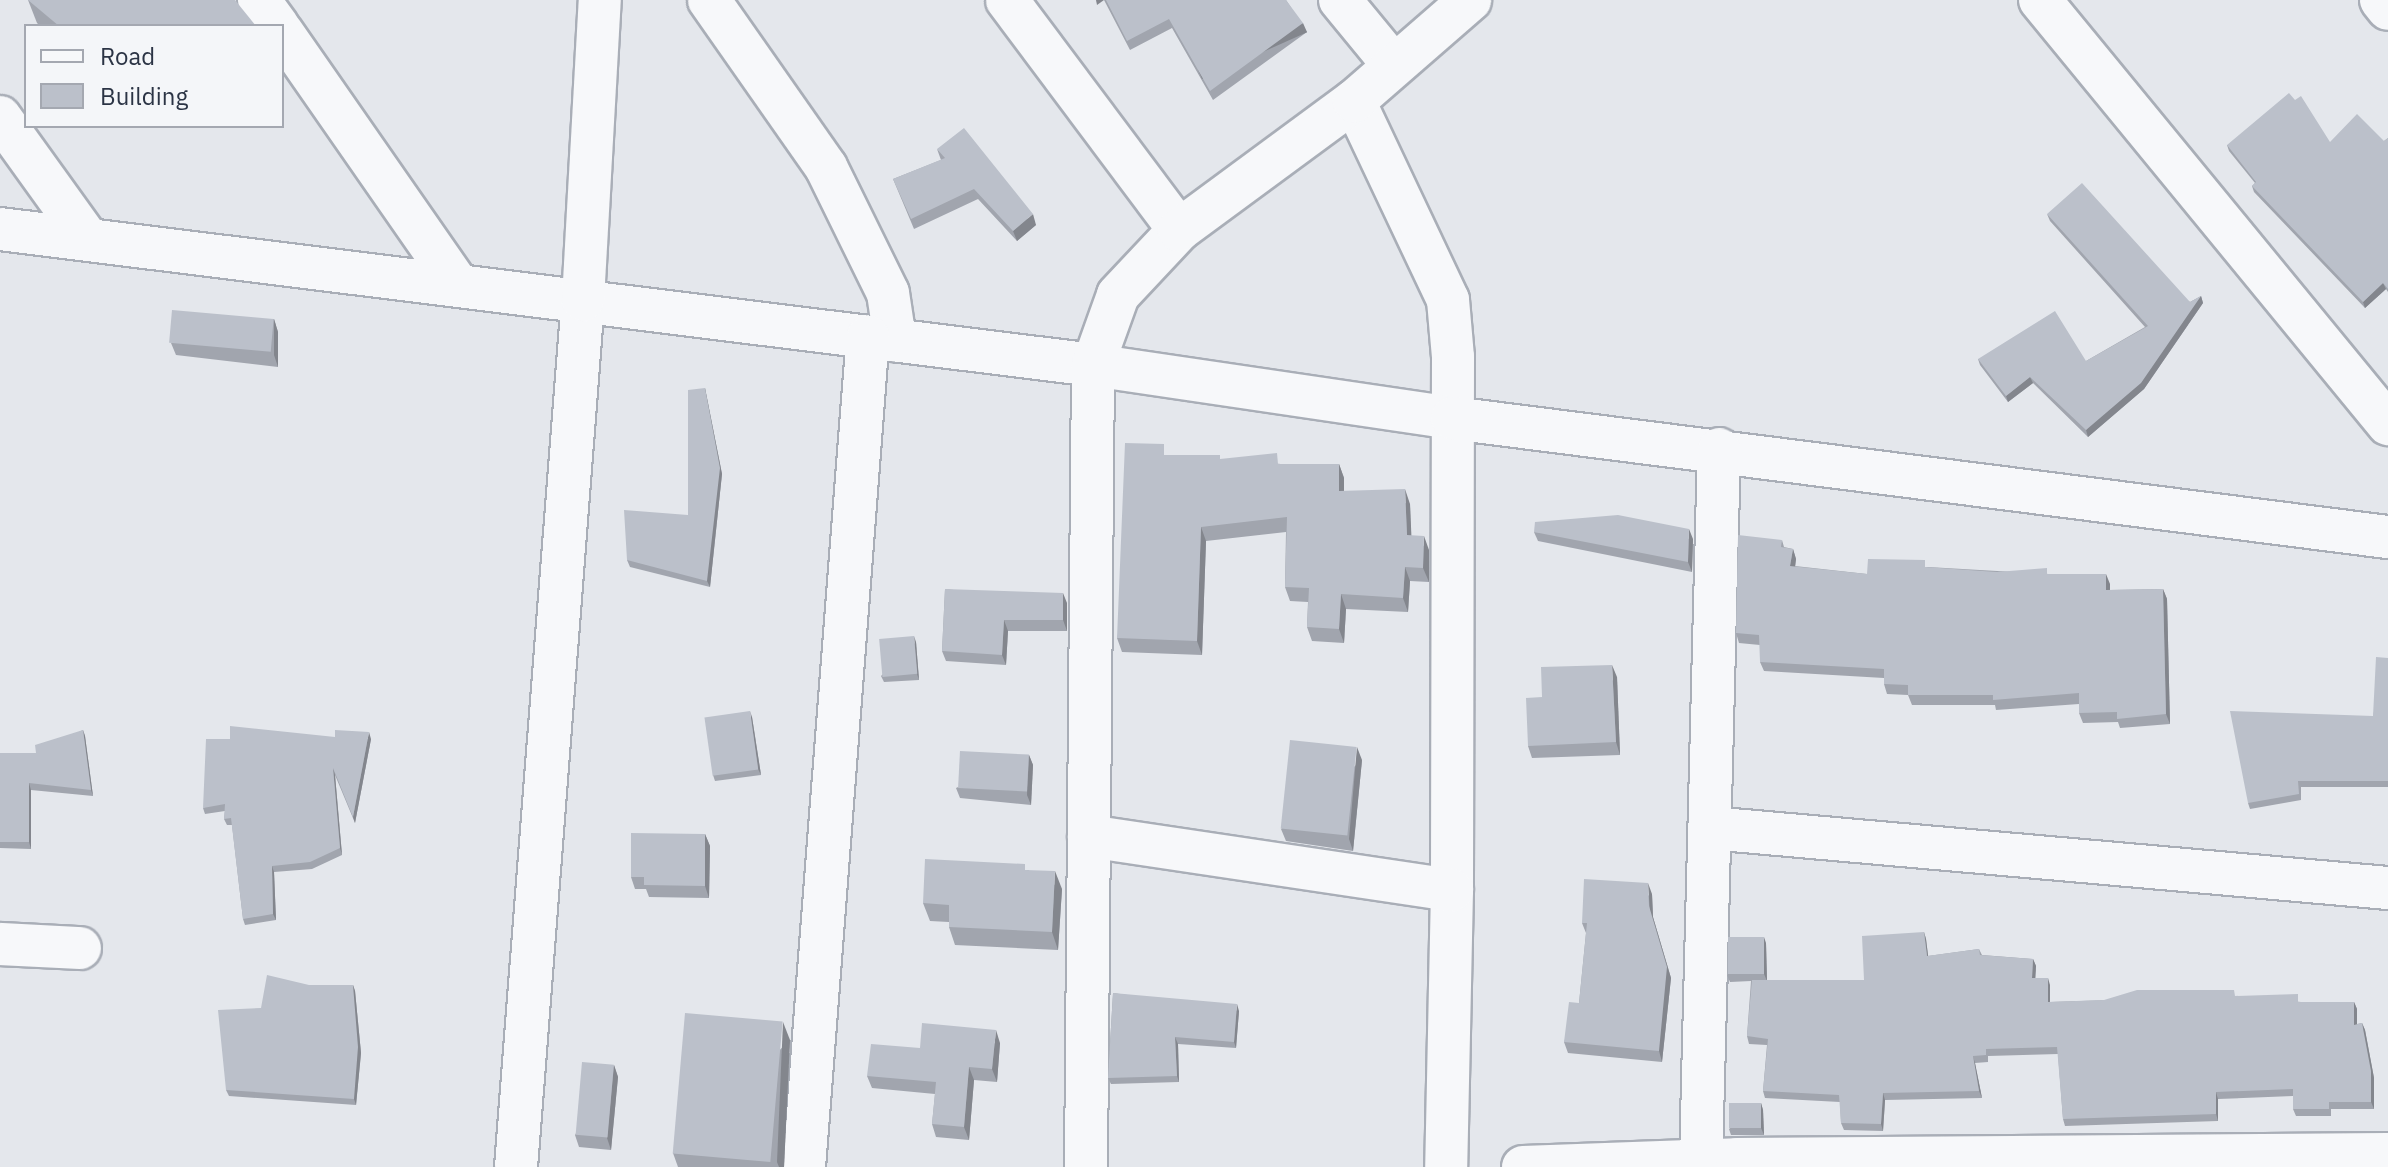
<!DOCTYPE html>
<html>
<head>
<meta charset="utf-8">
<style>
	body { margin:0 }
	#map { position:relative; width:2388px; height:1167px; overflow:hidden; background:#e4e7ec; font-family:"IBM Plex Sans",sans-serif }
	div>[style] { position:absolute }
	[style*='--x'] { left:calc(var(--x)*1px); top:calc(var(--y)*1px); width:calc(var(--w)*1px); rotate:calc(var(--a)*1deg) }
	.roads { filter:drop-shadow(2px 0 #a9aeb7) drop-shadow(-2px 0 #a9aeb7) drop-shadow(0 2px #a9aeb7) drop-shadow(0 -2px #a9aeb7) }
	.street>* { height:42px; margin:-21px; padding:0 21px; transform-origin:21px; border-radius:21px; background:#f7f8fa }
	.wall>* { inset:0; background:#a1a5ae }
	.shaded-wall>* { inset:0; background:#83868d; transform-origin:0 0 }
	.building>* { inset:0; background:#bbc0ca; transform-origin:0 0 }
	span { translate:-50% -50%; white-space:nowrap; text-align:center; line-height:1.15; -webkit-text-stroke:6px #f4f6f9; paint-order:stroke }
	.legend { position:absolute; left:24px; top:24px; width:260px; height:104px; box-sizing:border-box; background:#f4f6f9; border:2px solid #a4a8b1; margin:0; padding:10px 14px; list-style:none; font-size:24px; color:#2b3445 }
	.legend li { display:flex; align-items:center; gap:16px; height:40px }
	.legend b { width:40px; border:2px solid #a4a8b1 }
</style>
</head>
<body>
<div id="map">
	<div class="roads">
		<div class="street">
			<div style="--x:259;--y:0;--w:32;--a:54"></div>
			<div style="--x:709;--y:0;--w:204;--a:55"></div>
			<div style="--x:826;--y:167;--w:140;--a:63.8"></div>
			<div style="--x:888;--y:293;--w:48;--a:81.5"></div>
			<div style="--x:1007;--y:0;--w:287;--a:53.2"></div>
			<div style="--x:1340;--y:0;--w:82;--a:50.5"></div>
			<div style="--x:2040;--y:0;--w:549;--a:50.62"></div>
			<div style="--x:2381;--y:0;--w:11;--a:52"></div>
			<div style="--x:282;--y:32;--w:307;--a:55.2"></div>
			<div style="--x:1354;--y:101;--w:220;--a:64.7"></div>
			<div style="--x:1448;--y:300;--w:57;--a:85"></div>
			<div style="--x:1453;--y:357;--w:533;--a:90.11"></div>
			<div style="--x:1452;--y:890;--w:277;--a:91.2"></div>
			<div style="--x:0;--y:117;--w:149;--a:54.3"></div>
			<div style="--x:0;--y:229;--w:1101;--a:7.09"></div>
			<div style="--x:1093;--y:365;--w:363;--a:8.4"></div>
			<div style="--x:1452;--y:418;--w:944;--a:7.25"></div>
			<div style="--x:1710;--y:828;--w:681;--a:5.06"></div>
			<div style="--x:1089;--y:836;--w:367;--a:8.5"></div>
			<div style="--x:0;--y:944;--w:80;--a:2.9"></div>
			<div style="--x:1701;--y:1160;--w:711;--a:-88.55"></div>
			<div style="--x:516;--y:1167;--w:870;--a:-85.58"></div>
			<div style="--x:583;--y:300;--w:300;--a:-86.8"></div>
			<div style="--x:804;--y:1167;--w:833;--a:-85.6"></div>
			<div style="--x:1086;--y:1167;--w:802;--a:-89.5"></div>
			<div style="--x:1093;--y:365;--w:74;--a:-70.3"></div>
			<div style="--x:1118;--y:295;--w:89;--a:-46.8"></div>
			<div style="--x:1179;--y:230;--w:217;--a:-36.4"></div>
			<div style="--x:1354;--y:101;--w:154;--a:-41"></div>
			<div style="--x:1523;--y:1167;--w:214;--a:-2.1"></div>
			<div style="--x:1737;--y:1159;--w:651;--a:-0.44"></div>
		</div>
	</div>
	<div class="wall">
		<div style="clip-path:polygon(28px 0,256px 26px,40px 26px,37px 23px)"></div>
		<div style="clip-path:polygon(1104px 0,1286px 0,1307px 32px,1213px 100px,1172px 28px,1130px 50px)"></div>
		<div style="clip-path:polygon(2388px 138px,2388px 292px,2386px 289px,2365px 308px,2254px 192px,2252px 186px,2255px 183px,2229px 151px,2227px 145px,2384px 141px)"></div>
		<div style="clip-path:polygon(937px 149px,1036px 225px,1017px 241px,978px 199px,914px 229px,893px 179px,941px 160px)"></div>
		<div style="clip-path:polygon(2047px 214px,2190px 302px,2201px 296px,2203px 303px,2144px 389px,2088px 437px,2033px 383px,2008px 402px,1980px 365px,1978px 359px,2086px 361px,2145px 327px,2050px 221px)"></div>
		<div style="clip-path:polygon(274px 319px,278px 332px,278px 367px,176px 355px,171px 343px)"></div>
		<div style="clip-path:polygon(705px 388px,722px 474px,710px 587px,630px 567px,627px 560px,688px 515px)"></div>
		<div style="clip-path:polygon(1168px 455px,1281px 464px,1339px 464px,1344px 478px,1344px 491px,1410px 504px,1411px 536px,1429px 550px,1429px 582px,1410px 581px,1408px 612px,1346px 609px,1344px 643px,1312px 641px,1307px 627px,1308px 602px,1290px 601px,1285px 587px,1286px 532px,1206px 541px,1202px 655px,1122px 652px,1117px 638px)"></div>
		<div style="clip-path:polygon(1534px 532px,1693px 539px,1692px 572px,1538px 541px)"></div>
		<div style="clip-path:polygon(1782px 540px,1784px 547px,1793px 549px,1796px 559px,1795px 566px,1867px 574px,1928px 567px,2049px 574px,2110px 584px,2110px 590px,2163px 589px,2167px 599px,2170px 724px,2120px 728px,2118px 722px,2083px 723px,2079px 713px,2079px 704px,1996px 710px,1995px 705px,1912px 705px,1908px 695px,1887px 694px,1884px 684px,1884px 678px,1764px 671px,1760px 662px,1760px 645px,1739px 643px,1736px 633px)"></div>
		<div style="clip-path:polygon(945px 589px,1067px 603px,1067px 631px,1008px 631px,1006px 665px,946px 661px,942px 651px)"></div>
		<div style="clip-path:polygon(916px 642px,919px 680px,884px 682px,881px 676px)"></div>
		<div style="clip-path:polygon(2388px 658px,2388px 787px,2301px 787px,2301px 800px,2250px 809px,2248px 803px,2373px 716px)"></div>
		<div style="clip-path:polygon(1617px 677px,1620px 755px,1532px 758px,1528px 746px)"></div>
		<div style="clip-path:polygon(752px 717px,761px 775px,715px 781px,713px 775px)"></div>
		<div style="clip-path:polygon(83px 730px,85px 736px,93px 796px,31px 790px,31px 849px,0 848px,0 753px,36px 753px)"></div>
		<div style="clip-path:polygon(335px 737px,371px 739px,355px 823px,335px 775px,342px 855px,312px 869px,274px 872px,276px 920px,245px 925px,243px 919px,232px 825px,227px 825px,224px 819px,225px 811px,205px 814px,203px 808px)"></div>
		<div style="clip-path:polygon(1029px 755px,1033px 765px,1031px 805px,960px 798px,956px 788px)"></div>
		<div style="clip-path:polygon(1362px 760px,1353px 851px,1286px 841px,1281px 829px)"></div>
		<div style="clip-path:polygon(705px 834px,710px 846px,709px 898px,649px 897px,646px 889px,635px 889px,631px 877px)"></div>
		<div style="clip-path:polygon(1028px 870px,1062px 889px,1058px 950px,955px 945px,949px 927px,949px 922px,930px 921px,923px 903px)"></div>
		<div style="clip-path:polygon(1652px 894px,1653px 917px,1671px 978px,1662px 1062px,1568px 1053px,1564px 1042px,1579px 1003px,1586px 933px,1582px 923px)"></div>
		<div style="clip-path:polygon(1924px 932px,1926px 939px,1928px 956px,1979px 949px,1982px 955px,2033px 959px,2036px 966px,2035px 978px,2050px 985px,2050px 1002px,2236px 996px,2301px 1002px,2354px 1002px,2357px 1009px,2357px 1024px,2362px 1023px,2365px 1030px,2374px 1078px,2374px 1109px,2331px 1109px,2331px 1116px,2296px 1116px,2293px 1109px,2293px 1096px,2218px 1099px,2218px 1121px,2065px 1126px,2063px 1119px,2058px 1054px,1988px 1056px,1988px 1062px,1975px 1063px,1982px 1098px,1885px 1100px,1883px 1131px,1844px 1130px,1841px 1123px,1840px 1102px,1765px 1098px,1763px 1091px,1767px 1045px,1749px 1044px,1747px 1036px,1751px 981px,1730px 982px,1727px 975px,1766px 943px,1767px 980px,1864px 980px)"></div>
		<div style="clip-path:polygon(309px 985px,353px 985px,355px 991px,361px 1053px,356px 1105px,229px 1096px,226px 1090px)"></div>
		<div style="clip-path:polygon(1113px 993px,1239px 1011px,1236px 1048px,1178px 1044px,1179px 1082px,1111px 1084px,1108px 1078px)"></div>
		<div style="clip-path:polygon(790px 1040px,784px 1167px,678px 1167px,673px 1153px)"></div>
		<div style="clip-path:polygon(1000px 1043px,997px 1082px,974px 1080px,969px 1140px,936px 1137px,932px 1124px,935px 1094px,872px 1088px,867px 1076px,920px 1048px)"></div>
		<div style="clip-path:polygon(614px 1065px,618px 1077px,611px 1150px,579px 1147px,575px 1135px)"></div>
		<div style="clip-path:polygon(1761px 1103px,1763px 1110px,1764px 1135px,1731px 1135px,1729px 1129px)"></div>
	</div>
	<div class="shaded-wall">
		<div style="clip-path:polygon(1096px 0,1104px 0,1097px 5px)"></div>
		<div style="left:1303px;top:23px;width:10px;height:115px;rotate:66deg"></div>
		<div style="clip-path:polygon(1033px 214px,1036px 225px,1017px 241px,1013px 231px)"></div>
		<div style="clip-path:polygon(2383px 283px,2386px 289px,2365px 308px,2363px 302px)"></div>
		<div style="clip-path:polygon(2201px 296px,2203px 303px,2144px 389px,2088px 437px,2086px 430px)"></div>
		<div style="clip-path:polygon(274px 319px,278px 332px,278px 367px,274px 355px)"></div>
		<div style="clip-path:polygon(2030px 377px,2033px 383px,2008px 402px,2006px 396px)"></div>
		<div style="clip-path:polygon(705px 388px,722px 474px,710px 587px,707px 581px)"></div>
		<div style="clip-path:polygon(1339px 464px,1344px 478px,1344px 505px,1339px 491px)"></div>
		<div style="clip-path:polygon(1405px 489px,1410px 504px,1412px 549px,1407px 535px)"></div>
		<div style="clip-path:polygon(1201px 527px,1206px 541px,1202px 655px,1197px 641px)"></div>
		<div style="clip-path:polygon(1689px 529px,1693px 539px,1692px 572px,1688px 562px)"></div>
		<div style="clip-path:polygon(1424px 536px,1429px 550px,1429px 582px,1423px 568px)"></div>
		<div style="clip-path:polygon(1793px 549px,1796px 559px,1794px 576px,1790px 566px)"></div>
		<div style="clip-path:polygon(1405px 567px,1410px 581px,1408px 612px,1403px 598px)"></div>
		<div style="clip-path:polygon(2106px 574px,2110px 584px,2110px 600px,2106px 590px)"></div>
		<div style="clip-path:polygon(2163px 589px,2167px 599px,2170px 724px,2166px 714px)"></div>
		<div style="clip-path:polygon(1063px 593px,1067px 603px,1067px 631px,1063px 620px)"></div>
		<div style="clip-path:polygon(1341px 594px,1346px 609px,1344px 643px,1339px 629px)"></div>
		<div style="clip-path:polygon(1004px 620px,1008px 631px,1006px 665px,1002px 655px)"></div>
		<div style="clip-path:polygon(914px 636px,916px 642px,919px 680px,917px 674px)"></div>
		<div style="clip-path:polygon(1612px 665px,1617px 677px,1620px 755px,1616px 742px)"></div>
		<div style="clip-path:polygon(750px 711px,752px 717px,761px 775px,758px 769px)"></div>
		<div style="clip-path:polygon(83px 730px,85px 736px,93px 796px,91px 790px)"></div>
		<div style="clip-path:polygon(369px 732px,371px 739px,355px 823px,353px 817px)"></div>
		<div style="clip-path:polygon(1357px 747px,1362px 760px,1353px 851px,1349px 839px)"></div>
		<div style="clip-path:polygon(1029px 755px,1033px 765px,1031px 805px,1027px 795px)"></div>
		<div style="clip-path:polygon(333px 768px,335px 775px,342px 855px,340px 848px)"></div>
		<div style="clip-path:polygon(29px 783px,31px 790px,31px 849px,29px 842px)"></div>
		<div style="clip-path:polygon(705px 834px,710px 846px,709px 898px,705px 886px)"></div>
		<div style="clip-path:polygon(272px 866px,274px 872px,276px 920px,273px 914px)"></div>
		<div style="clip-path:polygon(1055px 871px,1062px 889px,1058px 950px,1052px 932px)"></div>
		<div style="clip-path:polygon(1648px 883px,1652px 894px,1653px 917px,1671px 978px,1662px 1062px,1659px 1051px)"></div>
		<div style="clip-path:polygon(1924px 932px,1926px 939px,1929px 963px,1927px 956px)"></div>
		<div style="clip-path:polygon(1764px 937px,1766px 943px,1767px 981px,1764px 974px)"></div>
		<div style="clip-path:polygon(2033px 959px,2036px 966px,2035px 985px,2032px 978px)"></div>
		<div style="clip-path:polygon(2048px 978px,2050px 985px,2050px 1009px,2048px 1002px)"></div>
		<div style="clip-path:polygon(353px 985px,355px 991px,361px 1053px,356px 1105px,354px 1099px)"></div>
		<div style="clip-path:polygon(2354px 1002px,2357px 1009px,2357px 1032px,2354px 1025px)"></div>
		<div style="clip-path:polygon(1237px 1004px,1239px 1011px,1236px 1048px,1234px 1042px)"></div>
		<div style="clip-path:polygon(783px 1022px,790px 1040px,784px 1167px,779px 1167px,777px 1162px)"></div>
		<div style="clip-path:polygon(2362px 1023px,2365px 1030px,2374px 1078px,2374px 1109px,2371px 1102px)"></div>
		<div style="clip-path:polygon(996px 1030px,1000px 1043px,997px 1082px,992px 1069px)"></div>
		<div style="clip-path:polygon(1175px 1037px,1178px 1044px,1179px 1082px,1177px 1076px)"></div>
		<div style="clip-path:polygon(1973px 1056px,1975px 1063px,1982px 1098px,1979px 1091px)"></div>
		<div style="clip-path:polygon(614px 1065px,618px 1077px,611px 1150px,607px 1138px)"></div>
		<div style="clip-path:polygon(969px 1067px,974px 1080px,969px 1140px,964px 1127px)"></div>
		<div style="clip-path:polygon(2216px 1092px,2218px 1099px,2218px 1121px,2216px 1114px)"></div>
		<div style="clip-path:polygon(1883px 1093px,1885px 1100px,1883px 1131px,1881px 1124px)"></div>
		<div style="clip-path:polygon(1761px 1103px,1763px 1110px,1764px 1135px,1761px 1128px)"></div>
	</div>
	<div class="building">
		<div style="clip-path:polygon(28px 0,235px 0,256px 26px,59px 26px)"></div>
		<div style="clip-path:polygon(1106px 0,1286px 0,1303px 23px,1210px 91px,1169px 19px,1127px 41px)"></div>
		<div style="clip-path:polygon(2289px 93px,2295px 100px,2301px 96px,2330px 142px,2357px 114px,2384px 141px,2388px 138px,2388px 289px,2383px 283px,2363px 302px,2252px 186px,2256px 182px,2227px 145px)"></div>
		<div style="clip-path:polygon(964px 128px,1033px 214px,1013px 231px,974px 189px,911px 219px,893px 179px,945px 158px,937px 149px)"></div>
		<div style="clip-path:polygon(2082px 183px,2190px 302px,2201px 296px,2141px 383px,2086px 430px,2030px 377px,2006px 396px,1978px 359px,2055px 311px,2086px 361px,2148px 326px,2047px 214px)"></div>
		<div style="left:172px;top:310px;width:102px;height:33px;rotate:5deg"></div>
		<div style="clip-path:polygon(705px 388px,720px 468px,707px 581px,627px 560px,624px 510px,688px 515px,688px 390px)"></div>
		<div style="clip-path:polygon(1125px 443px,1164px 444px,1164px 455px,1220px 455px,1220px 459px,1277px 453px,1278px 464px,1339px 464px,1339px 491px,1405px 489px,1407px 535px,1424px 536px,1423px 568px,1405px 567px,1403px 598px,1341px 594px,1339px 629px,1307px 627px,1309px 588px,1285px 587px,1287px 517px,1201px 527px,1197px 641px,1117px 638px)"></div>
		<div style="clip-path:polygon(1618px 515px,1689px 529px,1688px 562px,1534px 532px,1535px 522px)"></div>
		<div style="clip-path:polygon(1738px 535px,1782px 540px,1781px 547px,1793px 549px,1790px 566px,1867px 574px,1868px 559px,1925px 560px,1925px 567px,1997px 572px,2047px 568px,2047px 574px,2106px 574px,2106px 590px,2163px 589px,2166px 714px,2117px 719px,2117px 712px,2079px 713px,2079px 693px,1993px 700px,1993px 695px,1908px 695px,1908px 685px,1884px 684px,1884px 669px,1760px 662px,1759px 635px,1736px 633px)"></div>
		<div style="clip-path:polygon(945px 589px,1063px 593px,1063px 620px,1004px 620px,1002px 655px,942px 651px)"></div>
		<div style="left:914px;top:636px;width:38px;height:35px;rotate:85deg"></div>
		<div style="clip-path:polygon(2376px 657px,2388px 658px,2388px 781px,2298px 781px,2299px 794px,2248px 803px,2230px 711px,2373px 716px)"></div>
		<div style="clip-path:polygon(1612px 665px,1616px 742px,1528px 746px,1526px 698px,1542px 697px,1541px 667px)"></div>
		<div style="left:750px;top:711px;width:59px;height:46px;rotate:82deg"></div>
		<div style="clip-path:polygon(230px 726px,335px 737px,335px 730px,369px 732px,353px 817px,333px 768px,340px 848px,310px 862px,272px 866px,273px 914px,243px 919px,231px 818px,224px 819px,225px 804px,203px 808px,206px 739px,230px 739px)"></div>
		<div style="clip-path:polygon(83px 730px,91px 790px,29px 783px,29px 842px,0 842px,0 753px,36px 753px,35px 745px)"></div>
		<div style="left:1290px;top:740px;width:67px;height:89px;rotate:6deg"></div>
		<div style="left:960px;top:751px;width:69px;height:37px;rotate:3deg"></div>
		<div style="clip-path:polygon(631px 833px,705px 834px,705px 886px,644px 885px,644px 877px,631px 877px)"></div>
		<div style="clip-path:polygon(925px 859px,1025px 864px,1025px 870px,1055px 871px,1052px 932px,949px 927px,949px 905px,923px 903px)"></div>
		<div style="clip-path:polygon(1584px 879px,1648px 883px,1649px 906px,1667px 967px,1659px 1051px,1564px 1042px,1569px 1002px,1579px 1003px,1587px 923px,1582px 923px)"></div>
		<div style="clip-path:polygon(1924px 932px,1927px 956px,1979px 949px,1980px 955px,2033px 959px,2032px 978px,2048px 978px,2048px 1002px,2104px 1000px,2137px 990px,2234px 990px,2235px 996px,2298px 994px,2298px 1002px,2354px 1002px,2354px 1025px,2362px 1023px,2371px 1071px,2371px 1102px,2329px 1102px,2329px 1109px,2293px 1109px,2293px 1089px,2216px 1092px,2216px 1114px,2063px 1119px,2057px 1047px,1986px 1049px,1986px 1055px,1973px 1056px,1979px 1091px,1883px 1093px,1881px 1124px,1841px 1123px,1839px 1095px,1763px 1091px,1768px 1039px,1747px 1036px,1752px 980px,1864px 980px,1862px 936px)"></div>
		<div style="left:1764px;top:937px;width:37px;height:36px;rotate:90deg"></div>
		<div style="clip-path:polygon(267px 975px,309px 985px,353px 985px,358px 1047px,354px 1099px,226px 1090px,218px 1010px,261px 1008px)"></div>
		<div style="clip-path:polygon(1113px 993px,1237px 1004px,1234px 1042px,1175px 1037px,1177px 1076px,1108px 1078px)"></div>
		<div style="left:685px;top:1013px;width:98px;height:141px;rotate:5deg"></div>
		<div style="clip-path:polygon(922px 1023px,996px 1030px,992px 1069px,969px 1067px,964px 1127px,932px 1124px,936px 1082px,867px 1076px,871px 1044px,920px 1048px)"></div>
		<div style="left:582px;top:1062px;width:32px;height:73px;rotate:5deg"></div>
		<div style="left:1761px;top:1103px;width:25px;height:32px;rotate:90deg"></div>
	</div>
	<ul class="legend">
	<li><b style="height:10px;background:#f7f8fa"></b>Road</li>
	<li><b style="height:22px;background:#bbc0ca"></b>Building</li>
	</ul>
</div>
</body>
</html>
